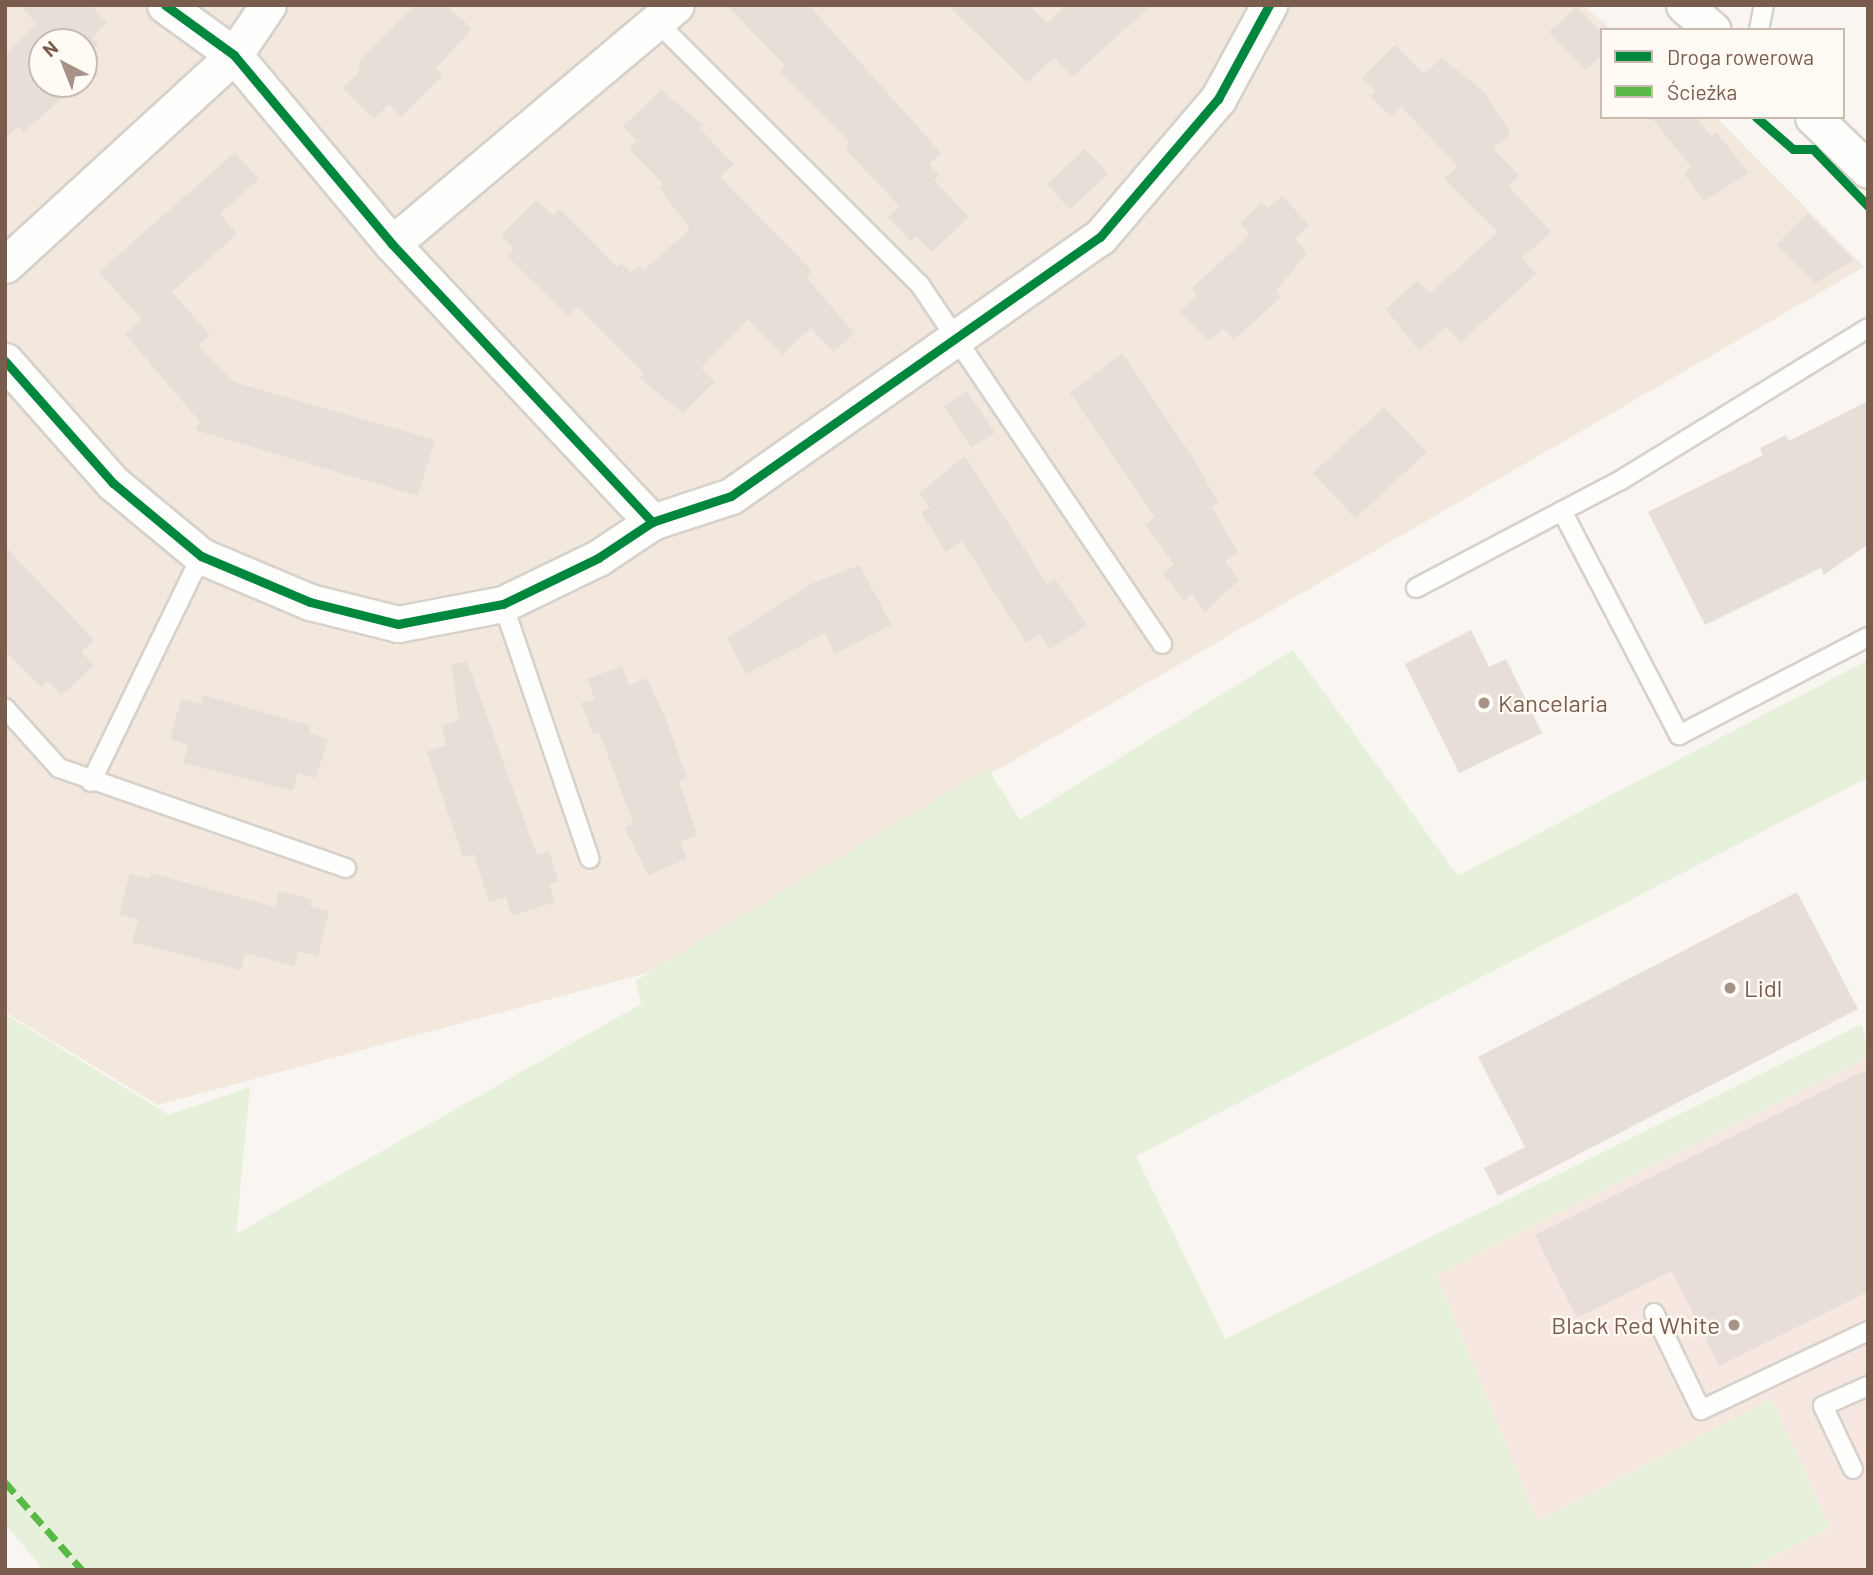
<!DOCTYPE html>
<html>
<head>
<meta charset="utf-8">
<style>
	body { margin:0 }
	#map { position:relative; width:1873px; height:1575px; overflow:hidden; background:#f9f5f0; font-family:Barlow,sans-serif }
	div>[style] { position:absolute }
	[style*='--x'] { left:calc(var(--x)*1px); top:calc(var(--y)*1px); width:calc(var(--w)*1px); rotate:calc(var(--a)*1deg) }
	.residential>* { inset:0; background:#f2e8de }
	.commercial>* { inset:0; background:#f6e8e1 }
	.green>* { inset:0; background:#e7f0db }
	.building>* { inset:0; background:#e6ded7; transform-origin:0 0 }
	.roads { filter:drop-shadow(2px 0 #d7d1cb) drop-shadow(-2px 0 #d7d1cb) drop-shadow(0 2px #d7d1cb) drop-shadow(0 -2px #d7d1cb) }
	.lane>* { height:18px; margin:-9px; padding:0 9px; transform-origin:9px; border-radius:9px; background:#fefefd }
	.street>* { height:35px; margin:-17.5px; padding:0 17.5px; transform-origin:17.5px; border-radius:17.5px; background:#fefefd }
	.quiet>* { height:7px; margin-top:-3.5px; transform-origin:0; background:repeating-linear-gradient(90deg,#58b947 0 14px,transparent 0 21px) }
	.cycleway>* { height:9px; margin:-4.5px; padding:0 4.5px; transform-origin:4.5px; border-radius:4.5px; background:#00873e }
	.dots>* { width:19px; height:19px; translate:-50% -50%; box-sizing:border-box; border:4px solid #fffaf3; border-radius:50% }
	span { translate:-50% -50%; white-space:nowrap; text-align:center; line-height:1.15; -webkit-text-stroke:5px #fffaf3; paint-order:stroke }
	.poi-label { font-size:24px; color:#7a5c4d }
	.left { translate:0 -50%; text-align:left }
	.right { translate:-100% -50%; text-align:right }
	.frame { position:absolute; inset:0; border:7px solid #7a5c4d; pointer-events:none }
	.legend { position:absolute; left:1600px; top:28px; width:245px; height:91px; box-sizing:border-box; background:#fffaf3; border:2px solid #cabbb1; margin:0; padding:9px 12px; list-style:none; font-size:21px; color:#7a5c4d }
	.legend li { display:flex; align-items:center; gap:14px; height:35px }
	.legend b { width:35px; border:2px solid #cabbb1 }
	.north { position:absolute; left:28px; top:28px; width:70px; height:70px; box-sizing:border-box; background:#fffaf3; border:2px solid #cabbb1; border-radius:50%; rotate:318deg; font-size:19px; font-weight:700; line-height:28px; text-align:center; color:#7a5c4d }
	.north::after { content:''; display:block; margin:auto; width:24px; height:32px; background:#a69286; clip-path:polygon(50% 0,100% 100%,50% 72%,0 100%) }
</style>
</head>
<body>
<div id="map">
	<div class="residential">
		<div style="clip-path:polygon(evenodd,5px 5px,1583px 5px,1612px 30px,1602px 30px,1602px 117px,1716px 117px,1864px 267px,647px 973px,158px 1105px,5px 1012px,5px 5px,42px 42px,84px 42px,84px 84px,42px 84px,42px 42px)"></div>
	</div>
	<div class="commercial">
		<div style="clip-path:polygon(1868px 1057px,1868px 1570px,1747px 1570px,1830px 1528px,1772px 1399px,1538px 1521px,1436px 1275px)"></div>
	</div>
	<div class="green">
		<div style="clip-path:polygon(1293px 650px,1458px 876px,1868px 660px,1868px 777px,1136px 1156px,1225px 1339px,1862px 1024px,1868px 1057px,1436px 1275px,1538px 1521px,1772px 1399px,1830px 1528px,1747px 1570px,44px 1570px,5px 1524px,5px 1014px,169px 1115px,250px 1087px,236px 1234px,641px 1004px,635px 981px,988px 769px,1020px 820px)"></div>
	</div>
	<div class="building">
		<div style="clip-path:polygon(19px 5px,91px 5px,107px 23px,92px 38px,99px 45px,84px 60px,84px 42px,42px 42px,42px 84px,65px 84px,71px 90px,24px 132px,19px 126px,5px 139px,5px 55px,37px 24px)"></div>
		<div style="clip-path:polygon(414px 5px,447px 5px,472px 29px,436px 68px,443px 75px,401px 117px,389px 104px,374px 119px,343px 88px,358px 73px,360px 61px)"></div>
		<div style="clip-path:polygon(727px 5px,809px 5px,941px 153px,929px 164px,939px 175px,934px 180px,969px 217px,932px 252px,916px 236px,911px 242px,888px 217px,899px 206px,845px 149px,850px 143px,780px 71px,785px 66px)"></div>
		<div style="clip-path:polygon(947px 5px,1028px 5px,1047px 23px,1066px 5px,1152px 5px,1072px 77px,1054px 58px,1027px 82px)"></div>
		<div style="clip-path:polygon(1576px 7px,1602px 33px,1602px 55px,1586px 70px,1549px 32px)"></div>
		<div style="clip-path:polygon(1395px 45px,1424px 74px,1442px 58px,1483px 91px,1511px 133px,1493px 149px,1519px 175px,1509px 186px,1551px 232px,1522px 258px,1536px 274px,1461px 342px,1446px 327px,1419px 351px,1386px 309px,1417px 281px,1430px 293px,1498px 232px,1444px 179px,1458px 166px,1401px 107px,1391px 116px,1370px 96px,1375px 91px,1362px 78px)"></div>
		<div style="clip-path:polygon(661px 90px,703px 125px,699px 128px,734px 164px,720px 177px,812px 271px,806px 277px,854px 333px,834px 352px,811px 328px,782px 355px,748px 319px,701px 368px,715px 382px,683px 413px,639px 378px,644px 374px,578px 307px,568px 316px,531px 280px,507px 256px,514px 249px,501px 235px,537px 200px,553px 216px,560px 209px,617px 267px,621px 263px,631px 272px,638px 266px,643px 271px,690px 229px,659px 188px,663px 184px,629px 149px,637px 141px,623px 126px)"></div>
		<div style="clip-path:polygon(1651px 117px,1696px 117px,1711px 136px,1716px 132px,1749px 173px,1704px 201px,1684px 174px,1691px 167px)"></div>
		<div style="left:1085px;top:149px;width:34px;height:52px;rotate:47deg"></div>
		<div style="clip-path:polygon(235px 152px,259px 179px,220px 214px,237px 234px,172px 292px,210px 335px,198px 345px,234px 382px,435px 440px,418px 496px,195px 430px,200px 422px,125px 334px,141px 319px,99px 272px)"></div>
		<div style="clip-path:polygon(1282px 196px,1309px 225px,1295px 239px,1307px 253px,1276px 291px,1281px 297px,1234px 340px,1223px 329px,1209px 341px,1179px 312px,1197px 296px,1192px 288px,1250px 235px,1240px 223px,1261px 203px,1268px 208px)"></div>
		<div style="clip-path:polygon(1808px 213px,1854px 260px,1815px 283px,1776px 245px)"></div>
		<div style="clip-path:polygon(1122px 353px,1196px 462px,1218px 503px,1212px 508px,1238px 552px,1225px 562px,1239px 580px,1205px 612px,1192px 594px,1184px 601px,1163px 573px,1174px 564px,1145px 525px,1155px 517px,1070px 393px)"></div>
		<div style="left:967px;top:391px;width:50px;height:28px;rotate:56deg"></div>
		<div style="clip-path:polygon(1868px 401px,1868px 544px,1824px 575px,1821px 568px,1705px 625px,1648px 512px,1763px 455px,1760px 448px,1786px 435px,1789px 441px)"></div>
		<div style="left:1384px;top:407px;width:62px;height:97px;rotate:47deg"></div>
		<div style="clip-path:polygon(965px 456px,1047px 584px,1055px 579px,1087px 625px,1050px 649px,1040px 634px,1026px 643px,962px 541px,946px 552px,921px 513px,930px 508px,919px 493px)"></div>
		<div style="clip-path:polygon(5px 546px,94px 640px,81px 652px,94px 665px,61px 696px,47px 681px,41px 687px,5px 651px)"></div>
		<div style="clip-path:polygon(860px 565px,891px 625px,835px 654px,825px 633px,746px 674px,727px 638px,811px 584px)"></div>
		<div style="clip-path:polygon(1471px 630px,1489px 667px,1506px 659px,1542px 733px,1459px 773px,1405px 664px)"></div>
		<div style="clip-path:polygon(467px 661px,537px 855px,549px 851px,558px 881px,549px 884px,555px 902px,512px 916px,506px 897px,489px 902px,474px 854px,463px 857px,427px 752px,446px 745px,441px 726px,459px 720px,451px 665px)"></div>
		<div style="clip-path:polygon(622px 666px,629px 685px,647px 678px,667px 722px,687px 778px,679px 781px,697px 835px,680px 842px,687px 859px,648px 875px,624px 827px,633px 823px,599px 732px,593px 734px,581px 703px,595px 699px,587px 679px)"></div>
		<div style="clip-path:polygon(203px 695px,311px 726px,309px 733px,328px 739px,316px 778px,298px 773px,293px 791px,183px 763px,188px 745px,170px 739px,181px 699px,201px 704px)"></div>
		<div style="clip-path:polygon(151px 873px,275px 907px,279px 891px,312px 899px,310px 906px,329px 911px,318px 956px,298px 951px,294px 966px,245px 953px,241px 970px,132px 942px,138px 920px,119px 914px,130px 874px,150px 879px)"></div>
		<div style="clip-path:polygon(1797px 892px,1858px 1009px,1498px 1196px,1484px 1168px,1525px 1147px,1478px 1057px)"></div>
		<div style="clip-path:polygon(1868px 1069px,1868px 1292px,1719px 1366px,1672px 1271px,1577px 1318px,1535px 1235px)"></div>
	</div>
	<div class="roads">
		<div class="lane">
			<div style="--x:658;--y:23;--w:371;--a:45"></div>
			<div style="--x:920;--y:285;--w:433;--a:56"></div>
			<div style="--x:1759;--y:30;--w:25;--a:-79"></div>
			<div style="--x:1562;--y:511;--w:253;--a:62.4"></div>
			<div style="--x:1679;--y:735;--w:213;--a:-27.4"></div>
			<div style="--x:1416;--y:588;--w:232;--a:-27.8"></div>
			<div style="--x:1621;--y:480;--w:290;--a:-31.6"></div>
			<div style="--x:503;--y:604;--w:269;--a:71.2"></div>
			<div style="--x:5;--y:708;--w:81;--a:48"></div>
			<div style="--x:59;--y:768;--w:304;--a:19.2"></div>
			<div style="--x:91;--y:782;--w:251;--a:-64"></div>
			<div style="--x:1654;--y:1313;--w:108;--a:64.1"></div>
			<div style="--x:1701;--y:1410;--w:185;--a:-25.3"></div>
			<div style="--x:1853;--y:1469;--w:70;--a:-115.5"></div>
			<div style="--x:1823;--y:1406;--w:49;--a:-24"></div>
		</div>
		<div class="street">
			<div style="--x:165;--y:5;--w:85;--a:35.9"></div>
			<div style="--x:234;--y:55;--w:246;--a:50.1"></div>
			<div style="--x:392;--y:244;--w:381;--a:46.9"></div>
			<div style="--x:1684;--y:5;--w:38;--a:41"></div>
			<div style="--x:1813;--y:117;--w:76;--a:43.9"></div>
			<div style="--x:392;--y:244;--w:371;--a:-40.1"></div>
			<div style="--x:5;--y:265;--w:311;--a:-42.5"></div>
			<div style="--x:234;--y:55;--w:60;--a:-55.8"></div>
			<div style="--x:5;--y:361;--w:163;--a:48.5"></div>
			<div style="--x:113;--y:483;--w:114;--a:39.7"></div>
			<div style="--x:201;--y:556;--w:118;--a:22.9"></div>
			<div style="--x:310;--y:602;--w:91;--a:14"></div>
			<div style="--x:398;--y:624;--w:107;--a:-10.8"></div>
			<div style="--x:503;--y:604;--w:106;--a:-25.8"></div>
			<div style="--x:598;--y:558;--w:65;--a:-33.7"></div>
			<div style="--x:652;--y:522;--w:83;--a:-18.2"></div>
			<div style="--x:731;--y:496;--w:451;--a:-35.1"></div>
			<div style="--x:1100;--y:237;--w:182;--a:-49.5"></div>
			<div style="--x:1218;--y:99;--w:107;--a:-61.5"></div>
		</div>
	</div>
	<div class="quiet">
		<div style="--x:5;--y:1482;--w:117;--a:48.8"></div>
	</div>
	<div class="cycleway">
		<div style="--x:165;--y:5;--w:85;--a:35.9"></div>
		<div style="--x:234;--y:55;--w:246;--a:50.1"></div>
		<div style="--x:392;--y:244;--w:381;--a:46.9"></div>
		<div style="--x:1756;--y:117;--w:49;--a:40.9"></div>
		<div style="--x:1793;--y:149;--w:20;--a:0"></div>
		<div style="--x:1813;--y:149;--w:79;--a:46"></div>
		<div style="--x:5;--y:361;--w:163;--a:48.5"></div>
		<div style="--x:113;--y:483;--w:114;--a:39.7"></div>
		<div style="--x:201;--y:556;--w:118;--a:22.9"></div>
		<div style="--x:310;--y:602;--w:91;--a:14"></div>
		<div style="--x:398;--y:624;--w:107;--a:-10.8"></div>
		<div style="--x:503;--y:604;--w:106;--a:-25.8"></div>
		<div style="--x:598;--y:558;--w:65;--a:-33.7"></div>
		<div style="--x:652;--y:522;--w:83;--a:-18.2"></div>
		<div style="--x:731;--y:496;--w:451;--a:-35.1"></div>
		<div style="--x:1100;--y:237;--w:182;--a:-49.5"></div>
		<div style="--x:1218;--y:99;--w:107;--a:-61.5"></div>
	</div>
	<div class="dots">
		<div style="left:1484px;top:703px;background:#a69286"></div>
		<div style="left:1730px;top:988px;background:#a69286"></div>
		<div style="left:1734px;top:1325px;background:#a69286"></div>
	</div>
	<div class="poi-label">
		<span class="left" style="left:1498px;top:703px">Kancelaria</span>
		<span class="left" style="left:1744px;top:988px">Lidl</span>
		<span class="right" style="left:1720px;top:1325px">Black Red White</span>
	</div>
	<div class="frame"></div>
	<ul class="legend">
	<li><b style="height:9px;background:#00873e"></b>Droga rowerowa</li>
	<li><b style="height:9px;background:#58b947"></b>Ścieżka</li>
	</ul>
	<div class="north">N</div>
</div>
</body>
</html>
